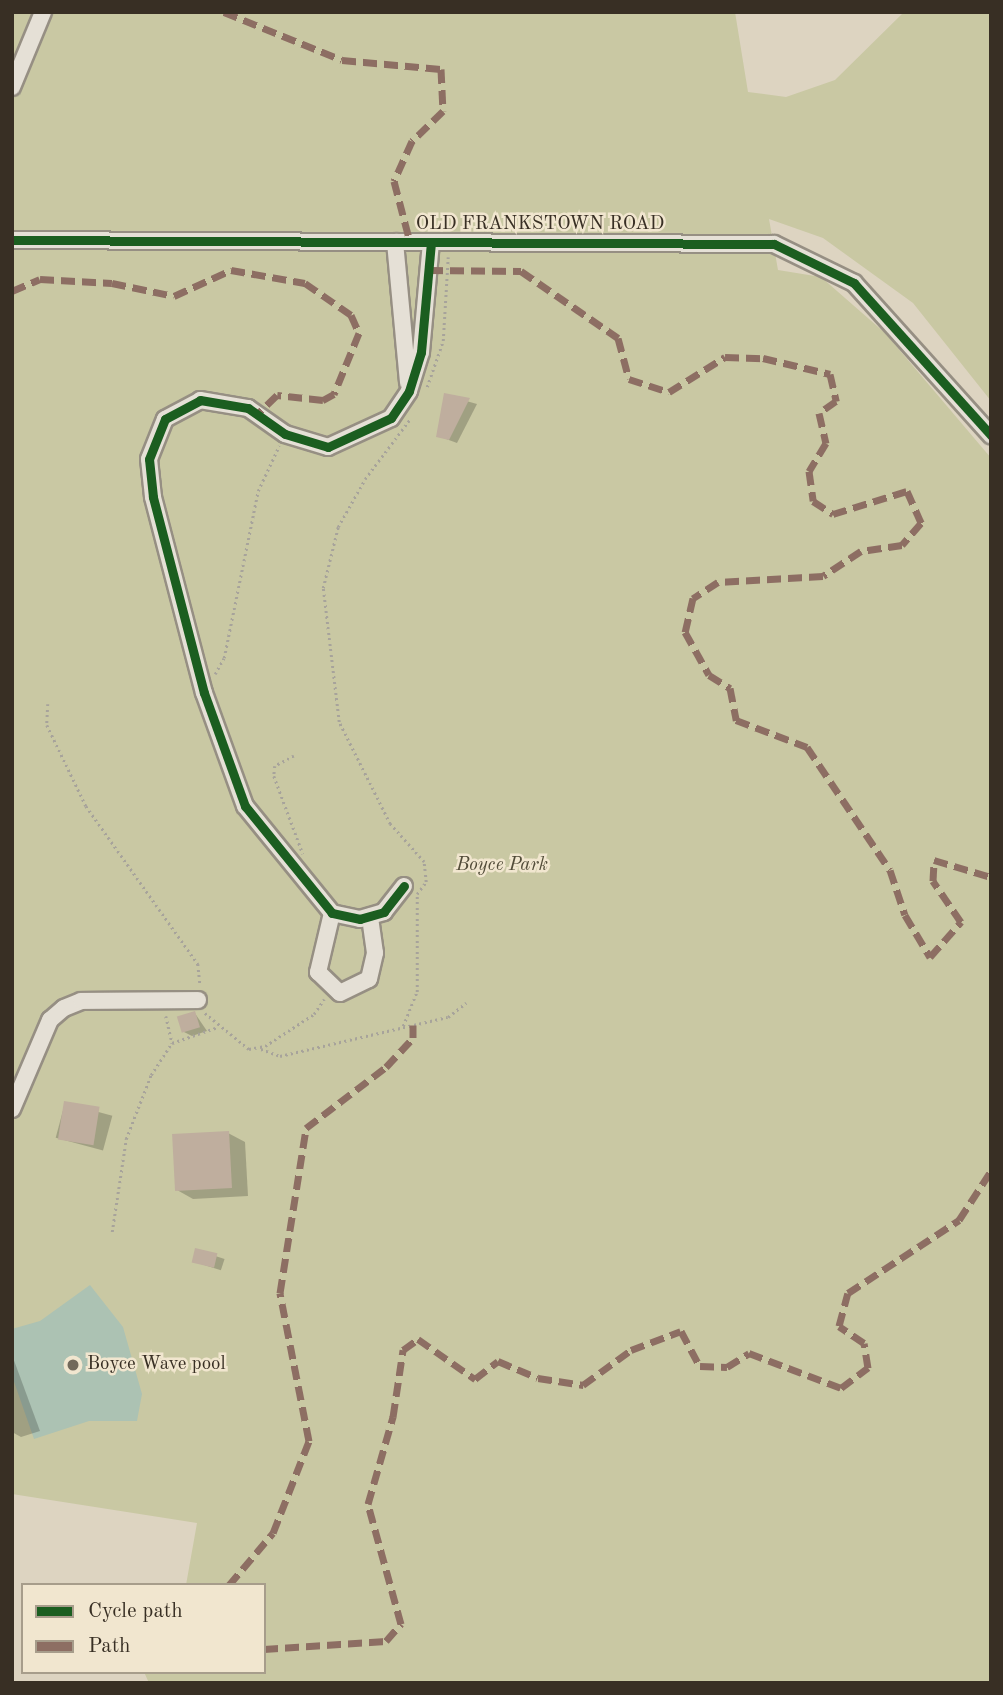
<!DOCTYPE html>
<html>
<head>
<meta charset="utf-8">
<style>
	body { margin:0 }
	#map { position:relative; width:1003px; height:1695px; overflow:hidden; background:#ddd4c1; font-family:"Old Standard TT",serif }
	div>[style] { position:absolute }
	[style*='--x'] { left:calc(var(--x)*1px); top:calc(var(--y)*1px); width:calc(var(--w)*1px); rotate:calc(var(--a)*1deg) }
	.green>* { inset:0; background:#c9c8a3 }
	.water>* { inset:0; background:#acc2b3 }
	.shadow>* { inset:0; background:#0003; transform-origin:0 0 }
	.building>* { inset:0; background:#bfae9e; transform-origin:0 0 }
	.path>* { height:2.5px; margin-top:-1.25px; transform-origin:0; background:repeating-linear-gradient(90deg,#a7a39b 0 2px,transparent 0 5.5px) }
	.roads { filter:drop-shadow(2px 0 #968f83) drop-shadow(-2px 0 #968f83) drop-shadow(0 2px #968f83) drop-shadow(0 -2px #968f83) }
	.minor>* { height:16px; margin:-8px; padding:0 8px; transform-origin:8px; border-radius:8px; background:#e5e0d6 }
	.quiet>* { height:7px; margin-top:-3.5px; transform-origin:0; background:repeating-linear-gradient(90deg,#8d6e63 0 14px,transparent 0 21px) }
	.cycleway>* { height:9px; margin:-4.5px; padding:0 4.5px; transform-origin:4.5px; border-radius:4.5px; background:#1b5e20 }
	.dots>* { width:19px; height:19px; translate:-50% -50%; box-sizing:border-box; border:4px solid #f1e6cf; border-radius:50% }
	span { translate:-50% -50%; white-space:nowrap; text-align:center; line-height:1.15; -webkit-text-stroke:5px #f1e6cf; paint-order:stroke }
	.street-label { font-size:19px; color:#382f24 }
	.park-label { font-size:19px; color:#524c39; font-style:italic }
	.poi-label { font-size:19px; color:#382f24 }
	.left { translate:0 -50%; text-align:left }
	.frame { position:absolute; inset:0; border:14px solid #382f24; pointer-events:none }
	.legend { position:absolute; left:21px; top:1583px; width:245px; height:91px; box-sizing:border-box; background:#f1e6cf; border:2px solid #a79d8b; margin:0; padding:9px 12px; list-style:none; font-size:21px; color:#382f24 }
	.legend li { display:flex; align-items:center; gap:14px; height:35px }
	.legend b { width:35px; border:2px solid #a79d8b }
</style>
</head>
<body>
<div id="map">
	<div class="green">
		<div style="clip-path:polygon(12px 12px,735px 12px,748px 92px,786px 97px,835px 80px,904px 12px,991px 12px,991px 401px,913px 303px,823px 238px,769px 219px,778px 270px,821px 277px,885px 333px,991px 458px,991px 1683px,149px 1683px,144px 1672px,264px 1672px,264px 1585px,186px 1585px,197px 1523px,12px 1494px)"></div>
	</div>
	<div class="water">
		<div style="clip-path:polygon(90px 1285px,123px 1327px,142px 1394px,137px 1421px,89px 1421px,34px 1439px,12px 1376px,12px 1329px,40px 1321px)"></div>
	</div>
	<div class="shadow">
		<div style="clip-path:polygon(445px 395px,477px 404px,457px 443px,438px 436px)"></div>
		<div style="clip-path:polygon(194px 1012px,207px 1031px,192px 1036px,184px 1032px)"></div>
		<div style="left:65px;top:1103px;width:49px;height:36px;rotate:15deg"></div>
		<div style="clip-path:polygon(228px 1133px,245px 1142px,248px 1196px,193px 1199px,177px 1190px)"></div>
		<div style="left:197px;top:1250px;width:29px;height:12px;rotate:18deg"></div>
		<div style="clip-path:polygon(12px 1355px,40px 1431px,21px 1437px,12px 1432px)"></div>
	</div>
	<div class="building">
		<div style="clip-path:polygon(444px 393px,470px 398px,449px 440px,436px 437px)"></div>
		<div style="left:195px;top:1011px;width:17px;height:19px;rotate:73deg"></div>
		<div style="left:64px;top:1101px;width:36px;height:39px;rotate:9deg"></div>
		<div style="left:229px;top:1131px;width:57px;height:57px;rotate:87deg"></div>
		<div style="left:195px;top:1248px;width:23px;height:15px;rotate:13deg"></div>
	</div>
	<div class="path">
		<div style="--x:427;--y:387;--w:49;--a:-70.8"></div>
		<div style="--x:443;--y:341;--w:84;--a:-86.6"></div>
		<div style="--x:215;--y:674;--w:18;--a:-61"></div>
		<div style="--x:224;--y:658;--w:170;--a:-78.5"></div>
		<div style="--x:258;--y:491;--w:50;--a:-65"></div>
		<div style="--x:48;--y:704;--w:21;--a:93"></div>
		<div style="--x:47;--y:725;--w:90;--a:64.3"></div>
		<div style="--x:86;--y:806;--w:194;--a:54.7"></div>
		<div style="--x:198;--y:964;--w:20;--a:84"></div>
		<div style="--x:294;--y:756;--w:21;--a:152"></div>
		<div style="--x:275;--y:766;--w:10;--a:96"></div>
		<div style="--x:274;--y:776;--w:83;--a:69.6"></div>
		<div style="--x:205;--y:1013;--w:57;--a:39.3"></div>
		<div style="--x:249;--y:1049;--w:16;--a:-11"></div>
		<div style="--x:265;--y:1046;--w:59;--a:-33.1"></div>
		<div style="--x:314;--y:1014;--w:18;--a:-56"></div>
		<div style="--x:166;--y:1016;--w:28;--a:77"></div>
		<div style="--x:403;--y:1026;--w:37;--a:-68"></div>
		<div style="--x:417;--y:992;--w:98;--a:-90"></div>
		<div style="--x:417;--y:894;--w:15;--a:-53"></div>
		<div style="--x:426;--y:882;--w:20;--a:-96"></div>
		<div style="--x:424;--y:862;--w:51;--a:-131.8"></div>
		<div style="--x:390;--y:824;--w:114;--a:-116.6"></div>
		<div style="--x:339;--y:722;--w:135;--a:-96.8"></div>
		<div style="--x:323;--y:588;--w:63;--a:-76.2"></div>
		<div style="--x:338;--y:527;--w:55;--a:-60.6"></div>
		<div style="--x:365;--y:479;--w:76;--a:-53"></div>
		<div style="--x:261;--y:1049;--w:20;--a:20"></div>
		<div style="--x:280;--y:1056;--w:172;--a:-13.1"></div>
		<div style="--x:448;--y:1017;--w:23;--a:-38"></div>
		<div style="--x:112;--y:1232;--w:94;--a:-81.4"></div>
		<div style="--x:126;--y:1139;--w:69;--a:-68.7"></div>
		<div style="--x:151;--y:1075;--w:38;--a:-57"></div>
		<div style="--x:172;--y:1043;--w:49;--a:-19.2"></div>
	</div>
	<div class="roads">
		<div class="minor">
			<div style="--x:12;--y:87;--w:81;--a:-67.5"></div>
			<div style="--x:12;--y:240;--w:762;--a:0.3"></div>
			<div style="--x:774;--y:244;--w:89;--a:26"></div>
			<div style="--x:854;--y:283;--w:205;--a:48"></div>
			<div style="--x:395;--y:242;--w:141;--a:84.7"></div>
			<div style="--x:404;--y:886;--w:33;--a:128"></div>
			<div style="--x:384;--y:912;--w:25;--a:164"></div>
			<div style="--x:360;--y:919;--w:29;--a:-168"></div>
			<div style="--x:332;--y:913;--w:138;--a:-129.1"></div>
			<div style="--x:245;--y:806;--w:120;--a:-109.9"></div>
			<div style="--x:204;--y:693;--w:203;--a:-104.6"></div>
			<div style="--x:153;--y:497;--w:38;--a:-96"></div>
			<div style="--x:149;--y:459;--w:43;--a:-68.2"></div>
			<div style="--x:165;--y:419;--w:40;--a:-28"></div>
			<div style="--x:200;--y:400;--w:49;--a:9.5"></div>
			<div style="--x:248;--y:408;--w:45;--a:35.1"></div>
			<div style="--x:285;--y:434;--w:45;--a:16.8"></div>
			<div style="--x:328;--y:447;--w:69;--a:-24.7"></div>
			<div style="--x:391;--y:418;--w:32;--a:-56"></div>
			<div style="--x:409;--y:391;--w:41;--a:-72.9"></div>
			<div style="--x:421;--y:352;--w:110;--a:-84.8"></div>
			<div style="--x:332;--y:913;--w:61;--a:103.3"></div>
			<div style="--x:318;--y:972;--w:30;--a:44"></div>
			<div style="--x:340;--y:993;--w:32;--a:-26"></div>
			<div style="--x:369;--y:979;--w:27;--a:-77"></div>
			<div style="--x:375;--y:953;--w:37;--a:-98"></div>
			<div style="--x:12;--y:1109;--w:97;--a:-66.9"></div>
			<div style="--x:50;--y:1020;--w:18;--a:-41"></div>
			<div style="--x:64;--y:1008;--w:18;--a:-22"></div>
			<div style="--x:81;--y:1001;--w:117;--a:-0.5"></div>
		</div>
	</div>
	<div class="quiet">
		<div style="--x:224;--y:12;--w:127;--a:22.1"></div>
		<div style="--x:342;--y:60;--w:99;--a:5.2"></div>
		<div style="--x:441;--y:69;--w:42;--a:87.3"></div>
		<div style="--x:443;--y:111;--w:43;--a:135.9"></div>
		<div style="--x:412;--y:141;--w:44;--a:114.2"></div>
		<div style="--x:394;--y:181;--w:63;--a:75.3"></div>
		<div style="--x:429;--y:270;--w:92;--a:0.6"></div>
		<div style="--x:521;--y:271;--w:118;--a:34.6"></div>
		<div style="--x:618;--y:338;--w:42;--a:75"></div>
		<div style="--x:629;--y:379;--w:42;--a:18"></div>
		<div style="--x:669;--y:392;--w:66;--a:-32"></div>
		<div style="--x:725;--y:357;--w:38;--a:2"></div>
		<div style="--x:763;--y:358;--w:69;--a:13.4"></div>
		<div style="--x:830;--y:374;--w:28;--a:77"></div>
		<div style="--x:836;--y:401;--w:21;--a:145"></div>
		<div style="--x:819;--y:413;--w:31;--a:77"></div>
		<div style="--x:826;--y:443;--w:33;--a:121"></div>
		<div style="--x:809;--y:471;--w:30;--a:82"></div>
		<div style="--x:813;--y:501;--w:24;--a:33"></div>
		<div style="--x:833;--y:514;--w:77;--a:-17.3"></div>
		<div style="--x:907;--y:491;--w:35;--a:66"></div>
		<div style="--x:921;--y:523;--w:29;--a:131"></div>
		<div style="--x:902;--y:545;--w:41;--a:171.7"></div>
		<div style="--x:861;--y:551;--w:45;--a:146.7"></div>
		<div style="--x:823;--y:576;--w:105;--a:176.7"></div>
		<div style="--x:718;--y:582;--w:30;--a:147"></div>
		<div style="--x:693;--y:598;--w:35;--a:103"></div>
		<div style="--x:685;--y:632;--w:49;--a:60.8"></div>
		<div style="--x:709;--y:675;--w:25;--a:32"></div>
		<div style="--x:730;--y:688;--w:33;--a:79"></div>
		<div style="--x:736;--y:720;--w:76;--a:20.8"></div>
		<div style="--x:807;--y:747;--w:148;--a:56"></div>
		<div style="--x:890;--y:870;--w:47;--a:71.6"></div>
		<div style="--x:905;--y:915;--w:49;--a:59.2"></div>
		<div style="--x:930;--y:957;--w:47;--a:-48.5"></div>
		<div style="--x:961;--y:922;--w:50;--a:-124.3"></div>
		<div style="--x:933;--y:881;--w:21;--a:-87"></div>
		<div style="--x:934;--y:860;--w:59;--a:16.6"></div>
		<div style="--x:12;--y:291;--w:30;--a:-23"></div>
		<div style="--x:40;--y:279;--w:72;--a:3.2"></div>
		<div style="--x:112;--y:283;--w:63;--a:11.8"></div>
		<div style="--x:174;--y:296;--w:63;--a:-24.5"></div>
		<div style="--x:231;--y:270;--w:75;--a:10"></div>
		<div style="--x:305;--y:283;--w:56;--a:34.8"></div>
		<div style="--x:351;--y:315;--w:20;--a:66"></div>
		<div style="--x:359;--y:333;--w:66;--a:112.3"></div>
		<div style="--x:334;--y:394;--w:13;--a:151"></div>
		<div style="--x:323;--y:400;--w:46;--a:-173.8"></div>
		<div style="--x:277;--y:395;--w:28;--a:136"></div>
		<div style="--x:229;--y:1585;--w:68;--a:-49.8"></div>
		<div style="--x:273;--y:1533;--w:99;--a:-68.6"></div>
		<div style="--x:309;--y:1441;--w:151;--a:-101.1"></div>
		<div style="--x:280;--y:1293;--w:167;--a:-81"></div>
		<div style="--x:306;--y:1128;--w:101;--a:-37.3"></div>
		<div style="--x:386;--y:1067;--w:40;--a:-47"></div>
		<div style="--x:413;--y:1038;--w:13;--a:-90"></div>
		<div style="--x:264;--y:1649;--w:122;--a:-3.8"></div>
		<div style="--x:386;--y:1641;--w:23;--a:-49"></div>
		<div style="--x:401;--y:1624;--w:124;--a:-105.4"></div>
		<div style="--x:368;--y:1504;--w:91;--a:-74"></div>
		<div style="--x:393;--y:1417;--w:68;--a:-81.5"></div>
		<div style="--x:403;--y:1350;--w:19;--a:-36"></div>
		<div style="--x:418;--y:1339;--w:70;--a:35.1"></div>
		<div style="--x:475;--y:1379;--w:29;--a:-38"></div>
		<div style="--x:498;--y:1361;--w:43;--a:23"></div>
		<div style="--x:538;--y:1378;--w:46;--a:8.8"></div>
		<div style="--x:583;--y:1385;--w:59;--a:-36.1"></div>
		<div style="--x:631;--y:1350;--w:53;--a:-20.8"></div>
		<div style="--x:681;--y:1331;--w:40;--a:62"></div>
		<div style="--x:700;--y:1366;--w:27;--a:2"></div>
		<div style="--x:727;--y:1367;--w:26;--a:-32"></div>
		<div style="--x:749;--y:1353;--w:98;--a:20.8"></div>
		<div style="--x:841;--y:1388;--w:34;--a:-37"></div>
		<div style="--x:868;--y:1368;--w:25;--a:-99"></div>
		<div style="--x:864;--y:1343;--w:30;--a:-146"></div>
		<div style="--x:839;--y:1326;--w:34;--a:-75"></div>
		<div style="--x:848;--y:1293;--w:133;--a:-33.3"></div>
		<div style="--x:959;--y:1220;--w:59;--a:-56.9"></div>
	</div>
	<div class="cycleway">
		<div style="--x:12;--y:240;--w:762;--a:0.3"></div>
		<div style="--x:774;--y:244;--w:89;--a:26"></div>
		<div style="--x:854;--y:283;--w:205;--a:48"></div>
		<div style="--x:404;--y:886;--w:33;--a:128"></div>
		<div style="--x:384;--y:912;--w:25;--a:164"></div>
		<div style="--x:360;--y:919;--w:29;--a:-168"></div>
		<div style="--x:332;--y:913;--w:138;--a:-129.1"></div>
		<div style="--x:245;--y:806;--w:120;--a:-109.9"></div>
		<div style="--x:204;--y:693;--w:203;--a:-104.6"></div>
		<div style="--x:153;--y:497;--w:38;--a:-96"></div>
		<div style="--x:149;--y:459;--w:43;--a:-68.2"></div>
		<div style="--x:165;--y:419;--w:40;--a:-28"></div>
		<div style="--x:200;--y:400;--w:49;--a:9.5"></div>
		<div style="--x:248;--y:408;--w:45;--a:35.1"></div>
		<div style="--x:285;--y:434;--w:45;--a:16.8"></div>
		<div style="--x:328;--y:447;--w:69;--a:-24.7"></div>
		<div style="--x:391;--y:418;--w:32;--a:-56"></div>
		<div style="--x:409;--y:391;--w:41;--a:-72.9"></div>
		<div style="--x:421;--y:352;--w:110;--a:-84.8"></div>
	</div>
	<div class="dots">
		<div style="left:73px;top:1365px;background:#72695b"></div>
	</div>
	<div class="street-label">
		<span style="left:540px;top:225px">OLD FRANKSTOWN ROAD</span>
	</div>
	<div class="park-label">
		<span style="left:502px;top:866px">Boyce Park</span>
	</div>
	<div class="poi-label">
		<span class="left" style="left:87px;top:1365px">Boyce Wave pool</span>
	</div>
	<div class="frame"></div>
	<ul class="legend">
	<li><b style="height:9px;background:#1b5e20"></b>Cycle path</li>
	<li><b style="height:9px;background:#8d6e63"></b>Path</li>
	</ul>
</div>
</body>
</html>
